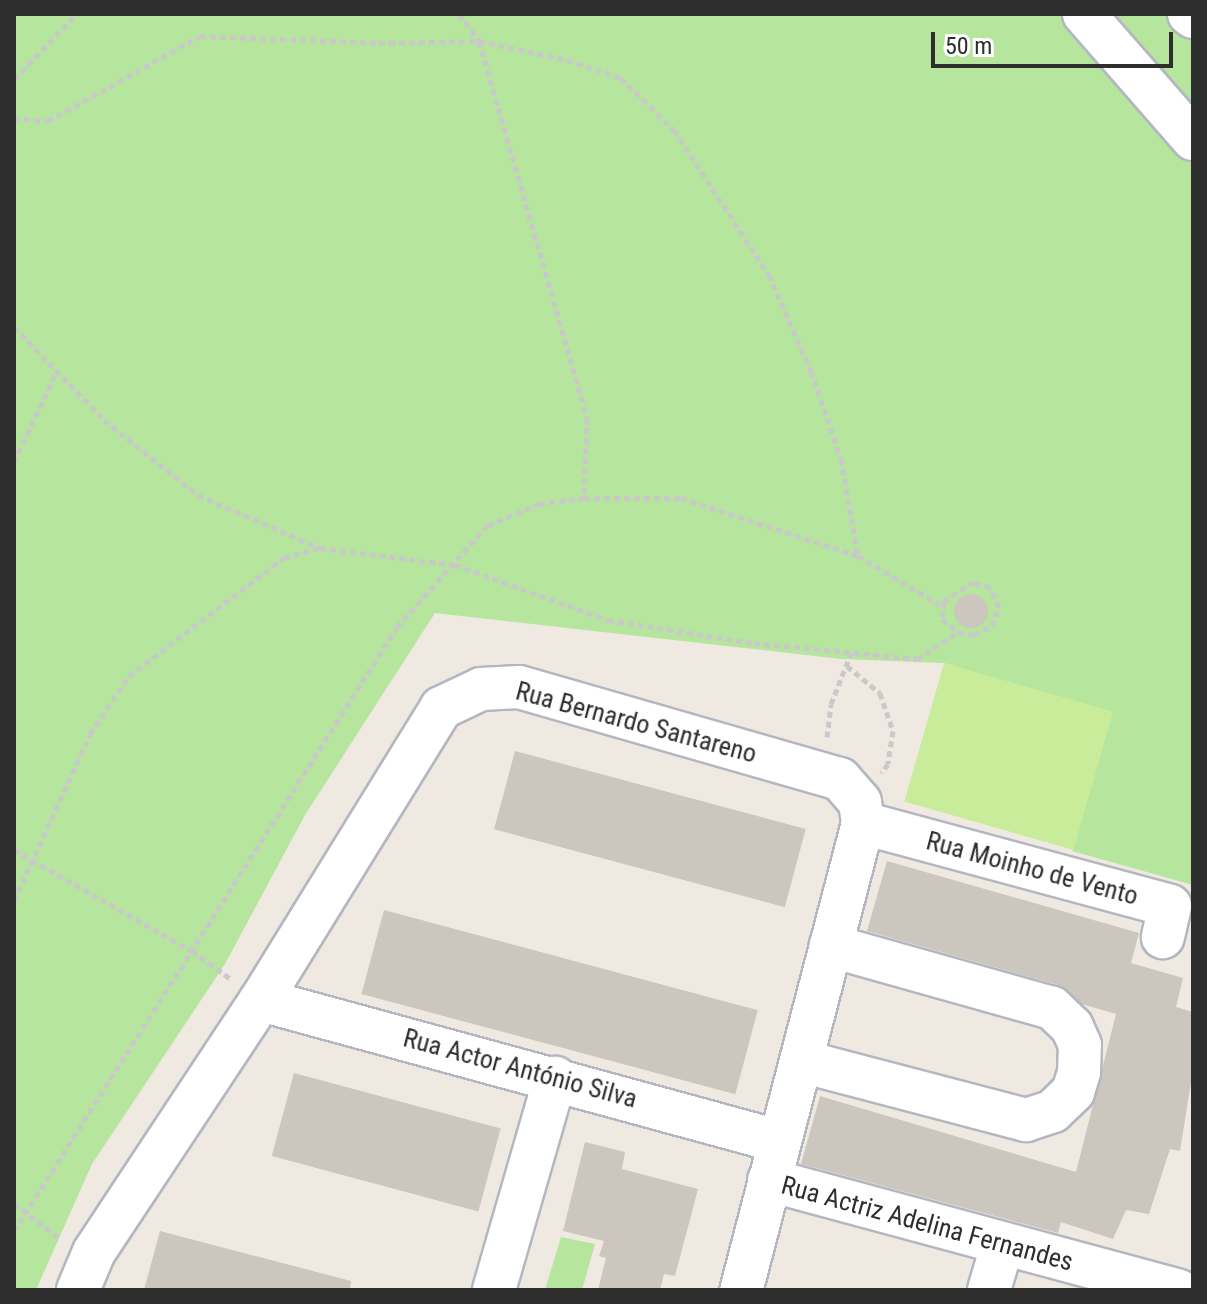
<!DOCTYPE html>
<html>
<head>
<meta charset="utf-8">
<style>
	body { margin:0 }
	#map { position:relative; width:1207px; height:1304px; overflow:hidden; background:#efe9e1; font-family:"Roboto Condensed",sans-serif }
	div>[style] { position:absolute }
	[style*='--x'] { left:calc(var(--x)*1px); top:calc(var(--y)*1px); width:calc(var(--w)*1px); rotate:calc(var(--a)*1deg) }
	.green>* { inset:0; background:#b6e59e }
	.pitch>* { inset:0; background:#c9ec9a; transform-origin:0 0 }
	.building>* { inset:0; background:#cbc7bf; transform-origin:0 0 }
	.round { border-radius:50% }
	.path>* { height:5px; margin-top:-2.5px; transform-origin:0; background:repeating-linear-gradient(90deg,#c9c9c9 0 6px,transparent 0 10px) }
	.roads { filter:drop-shadow(2px 0 #b4b7c1) drop-shadow(-2px 0 #b4b7c1) drop-shadow(0 2px #b4b7c1) drop-shadow(0 -2px #b4b7c1) }
	.minor>* { height:42px; margin:-21px; padding:0 21px; transform-origin:21px; border-radius:21px; background:#fff }
	span { translate:-50% -50%; white-space:nowrap; text-align:center; line-height:1.15; -webkit-text-stroke:8px #fff; paint-order:stroke }
	.street-label { font-size:26px; color:#2e2e2e }
	.frame { position:absolute; inset:0; border:16px solid #2e2e2e; pointer-events:none }
	.scale { position:absolute; left:931px; top:32px; width:242px; height:36px; box-sizing:border-box; border:4px solid #2e2e2e; border-top:0; padding-left:10px; font-size:24px; line-height:28px; white-space:nowrap; color:#2e2e2e; -webkit-text-stroke:6px #fff; paint-order:stroke }
</style>
</head>
<body>
<div id="map">
	<div class="green">
		<div style="clip-path:polygon(14px 14px,1193px 14px,1193px 885px,1072px 851px,1112px 713px,944px 663px,842px 659px,435px 613px,305px 815px,225px 964px,92px 1164px,36px 1290px,14px 1290px)"></div>
		<div style="clip-path:polygon(561px 1237px,595px 1244px,582px 1290px,545px 1290px)"></div>
	</div>
	<div class="pitch">
		<div style="left:944px;top:663px;width:176px;height:144px;rotate:16deg"></div>
	</div>
	<div class="building">
		<div class="round" style="left:954px;top:594px;width:34px;height:34px"></div>
		<div style="left:515px;top:751px;width:301px;height:81px;rotate:15deg"></div>
		<div style="clip-path:polygon(887px 861px,1139px 933px,1131px 963px,1183px 978px,1176px 1007px,1193px 1012px,1193px 1070px,1180px 1151px,1170px 1149px,1149px 1214px,1126px 1210px,1113px 1239px,1061px 1222px,1058px 1233px,801px 1164px,820px 1096px,1076px 1172px,1116px 1014px,1082px 1004px,1058px 985px,867px 931px)"></div>
		<div style="left:384px;top:910px;width:387px;height:87px;rotate:15deg"></div>
		<div style="left:294px;top:1073px;width:214px;height:86px;rotate:15deg"></div>
		<div style="clip-path:polygon(585px 1142px,625px 1152px,622px 1169px,698px 1189px,675px 1276px,664px 1274px,660px 1290px,598px 1290px,606px 1258px,599px 1256px,604px 1241px,563px 1231px)"></div>
		<div style="clip-path:polygon(160px 1231px,351px 1281px,350px 1290px,144px 1290px)"></div>
	</div>
	<div class="path">
		<div style="--x:459;--y:14;--w:34;--a:53"></div>
		<div style="--x:479;--y:41;--w:90;--a:12.2"></div>
		<div style="--x:567;--y:60;--w:57;--a:18.4"></div>
		<div style="--x:621;--y:78;--w:74;--a:44.5"></div>
		<div style="--x:674;--y:130;--w:173;--a:56.8"></div>
		<div style="--x:769;--y:275;--w:105;--a:66.4"></div>
		<div style="--x:811;--y:371;--w:93;--a:71.2"></div>
		<div style="--x:841;--y:459;--w:98;--a:80.1"></div>
		<div style="--x:14;--y:79;--w:91;--a:-45.9"></div>
		<div style="--x:14;--y:118;--w:34;--a:5"></div>
		<div style="--x:48;--y:121;--w:174;--a:-29.2"></div>
		<div style="--x:200;--y:36;--w:179;--a:2.2"></div>
		<div style="--x:379;--y:43;--w:100;--a:-1.1"></div>
		<div style="--x:479;--y:41;--w:392;--a:74"></div>
		<div style="--x:587;--y:418;--w:80;--a:92.1"></div>
		<div style="--x:14;--y:327;--w:129;--a:45.9"></div>
		<div style="--x:104;--y:420;--w:120;--a:38.6"></div>
		<div style="--x:198;--y:495;--w:133;--a:23.5"></div>
		<div style="--x:14;--y:462;--w:101;--a:-64.7"></div>
		<div style="--x:847;--y:666;--w:43;--a:39.3"></div>
		<div style="--x:880;--y:693;--w:40;--a:71.1"></div>
		<div style="--x:893;--y:731;--w:33;--a:99"></div>
		<div style="--x:888;--y:764;--w:11;--a:128"></div>
		<div style="--x:827;--y:737;--w:33;--a:-83"></div>
		<div style="--x:831;--y:704;--w:55;--a:-68.6"></div>
		<div style="--x:14;--y:850;--w:205;--a:29.6"></div>
		<div style="--x:192;--y:951;--w:49;--a:35.9"></div>
		<div style="--x:14;--y:901;--w:183;--a:-65.5"></div>
		<div style="--x:90;--y:734;--w:70;--a:-56.1"></div>
		<div style="--x:129;--y:676;--w:195;--a:-37.3"></div>
		<div style="--x:284;--y:558;--w:37;--a:-16"></div>
		<div style="--x:320;--y:548;--w:136;--a:7.2"></div>
		<div style="--x:455;--y:565;--w:163;--a:19.8"></div>
		<div style="--x:608;--y:620;--w:148;--a:9"></div>
		<div style="--x:754;--y:643;--w:164;--a:5.6"></div>
		<div style="--x:917;--y:659;--w:49;--a:-33.4"></div>
		<div style="--x:958;--y:632;--w:16;--a:11"></div>
		<div style="--x:974;--y:635;--w:20;--a:-27"></div>
		<div style="--x:992;--y:626;--w:20;--a:-70"></div>
		<div style="--x:999;--y:607;--w:22;--a:-114"></div>
		<div style="--x:990;--y:587;--w:17;--a:-163"></div>
		<div style="--x:974;--y:582;--w:36;--a:148"></div>
		<div style="--x:944;--y:601;--w:18;--a:96"></div>
		<div style="--x:942;--y:619;--w:21;--a:39"></div>
		<div style="--x:14;--y:1203;--w:58;--a:38"></div>
		<div style="--x:14;--y:1231;--w:715;--a:-57.62"></div>
		<div style="--x:397;--y:627;--w:137;--a:-48.3"></div>
		<div style="--x:488;--y:525;--w:55;--a:-22.4"></div>
		<div style="--x:539;--y:504;--w:45;--a:-7.6"></div>
		<div style="--x:584;--y:498;--w:97;--a:0"></div>
		<div style="--x:681;--y:498;--w:186;--a:18.1"></div>
		<div style="--x:858;--y:556;--w:100;--a:30.7"></div>
	</div>
	<div class="roads">
		<div class="minor">
			<div style="--x:1084;--y:14;--w:166;--a:48.9"></div>
			<div style="--x:1189;--y:14;--w:5;--a:37"></div>
			<div style="--x:863;--y:823;--w:318;--a:15.1"></div>
			<div style="--x:1170;--y:906;--w:32;--a:103"></div>
			<div style="--x:261;--y:1000;--w:536;--a:15.26"></div>
			<div style="--x:801;--y:1061;--w:233;--a:14.7"></div>
			<div style="--x:1026;--y:1120;--w:28;--a:-18"></div>
			<div style="--x:1053;--y:1111;--w:28;--a:-44"></div>
			<div style="--x:1073;--y:1092;--w:21;--a:-73"></div>
			<div style="--x:1079;--y:1072;--w:27;--a:-88"></div>
			<div style="--x:1080;--y:1045;--w:20;--a:-114"></div>
			<div style="--x:1072;--y:1027;--w:28;--a:-136"></div>
			<div style="--x:1052;--y:1008;--w:230;--a:-164.3"></div>
			<div style="--x:769;--y:1180;--w:424;--a:15.1"></div>
			<div style="--x:78;--y:1290;--w:41;--a:-67.2"></div>
			<div style="--x:94;--y:1252;--w:302;--a:-56.5"></div>
			<div style="--x:261;--y:1000;--w:343;--a:-58.3"></div>
			<div style="--x:441;--y:708;--w:44;--a:-25.4"></div>
			<div style="--x:481;--y:689;--w:38;--a:-3"></div>
			<div style="--x:519;--y:687;--w:334;--a:16"></div>
			<div style="--x:840;--y:779;--w:30;--a:49"></div>
			<div style="--x:860;--y:802;--w:21;--a:82"></div>
			<div style="--x:863;--y:823;--w:483;--a:104.6"></div>
			<div style="--x:494;--y:1290;--w:221;--a:-73.9"></div>
			<div style="--x:989;--y:1290;--w:46;--a:-73.5"></div>
		</div>
	</div>
	<div class="street-label">
		<span style="left:636px;top:723px;rotate:15deg">Rua Bernardo Santareno</span>
		<span style="left:1032px;top:869px;rotate:15deg">Rua Moinho de Vento</span>
		<span style="left:520px;top:1069px;rotate:15deg">Rua Actor António Silva</span>
		<span style="left:927px;top:1224px;rotate:15deg">Rua Actriz Adelina Fernandes</span>
	</div>
	<div class="frame"></div>
	<div class="scale">50 m</div>
</div>
</body>
</html>
